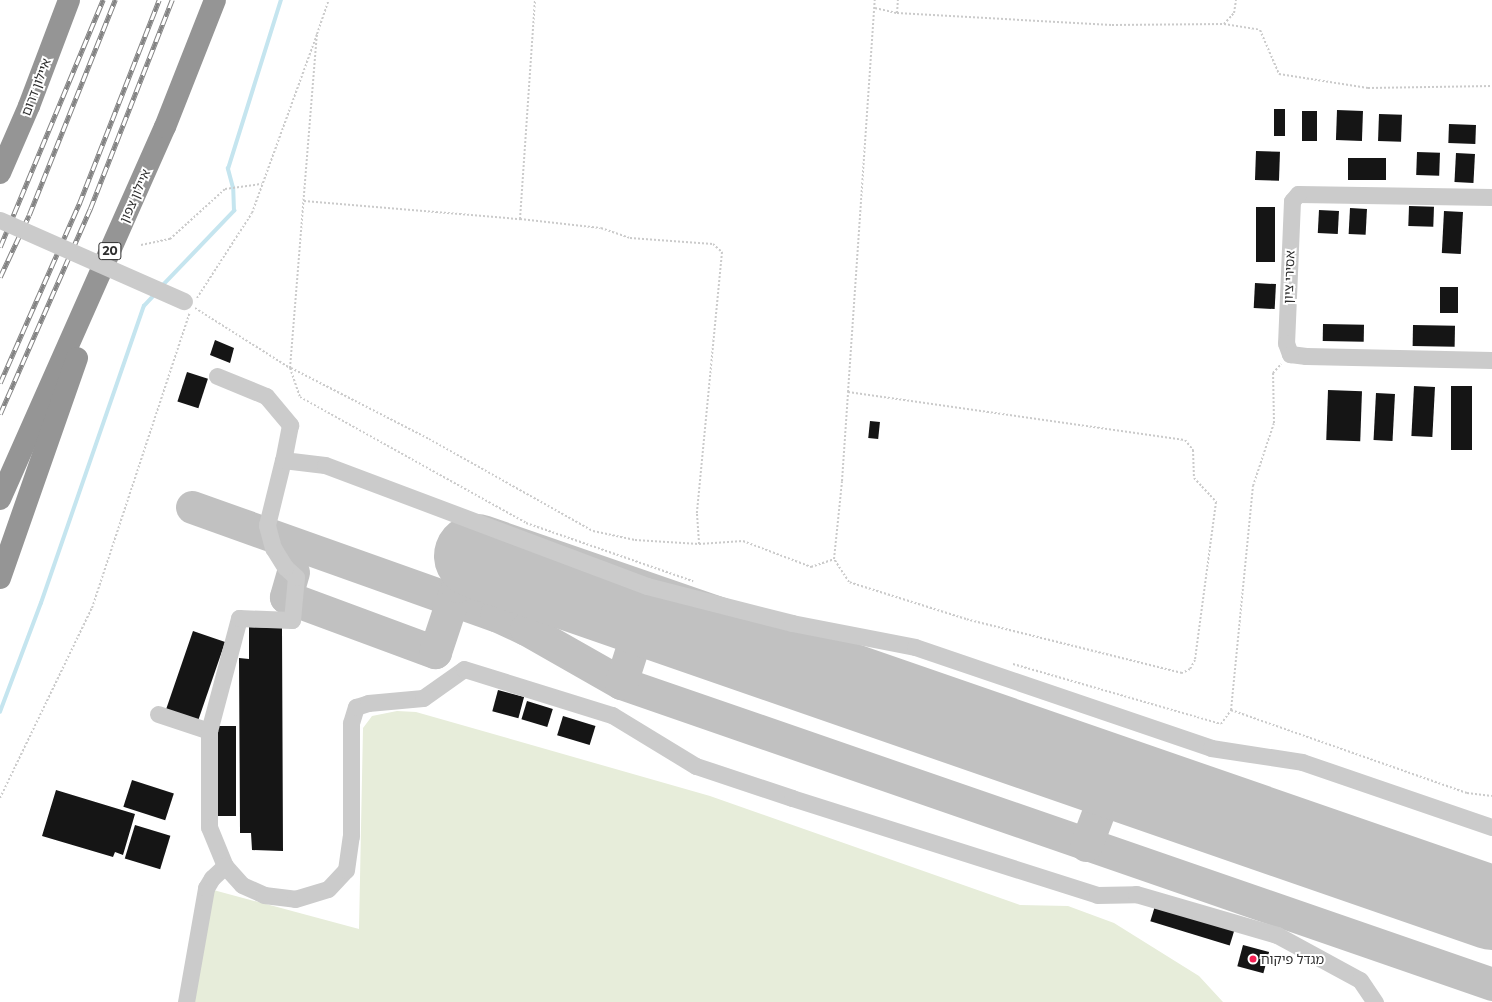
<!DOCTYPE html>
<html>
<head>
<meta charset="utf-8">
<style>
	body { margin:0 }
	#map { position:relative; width:1492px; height:1002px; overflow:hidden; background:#fff; font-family:Montserrat,"Noto Sans Hebrew",sans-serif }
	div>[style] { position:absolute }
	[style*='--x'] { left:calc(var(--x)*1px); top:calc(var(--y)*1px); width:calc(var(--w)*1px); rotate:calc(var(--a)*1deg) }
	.green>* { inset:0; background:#e7edda }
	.stream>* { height:3.5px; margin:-1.75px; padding:0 1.75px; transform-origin:1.75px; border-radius:1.75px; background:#c5e5ef }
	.taxiway>* { height:33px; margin:-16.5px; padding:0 16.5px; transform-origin:16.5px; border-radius:16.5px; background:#c1c1c1 }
	.runway>* { height:84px; margin:-42px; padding:0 42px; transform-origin:42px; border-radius:42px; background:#c1c1c1 }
	.building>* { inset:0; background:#151515; transform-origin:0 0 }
	.path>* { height:2px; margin-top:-1px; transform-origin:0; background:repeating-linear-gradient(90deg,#cbcbcb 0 2px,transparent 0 4px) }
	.minor>* { height:17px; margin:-8.5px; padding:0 8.5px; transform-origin:8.5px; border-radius:8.5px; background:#cbcbcb }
	.highway>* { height:22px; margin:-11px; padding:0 11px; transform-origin:11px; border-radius:11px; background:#959595 }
	.rail>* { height:4.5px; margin-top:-2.25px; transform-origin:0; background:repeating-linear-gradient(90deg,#fff 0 9px,#838383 0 18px); box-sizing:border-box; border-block:1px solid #838383 }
	.minor-bridge>* { height:17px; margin:-8.5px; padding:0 8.5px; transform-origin:8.5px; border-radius:8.5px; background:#cbcbcb }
	.dots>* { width:11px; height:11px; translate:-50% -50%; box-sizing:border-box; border:2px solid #fff; border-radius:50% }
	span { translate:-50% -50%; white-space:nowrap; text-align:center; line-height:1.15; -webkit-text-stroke:4px #fff; paint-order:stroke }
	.shield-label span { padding:1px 3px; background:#fff; border:1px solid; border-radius:3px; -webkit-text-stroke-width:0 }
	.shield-label { font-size:12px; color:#2e2e2e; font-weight:700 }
	.street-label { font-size:13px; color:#2e2e2e }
	.poi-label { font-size:13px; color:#2e2e2e }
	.left { translate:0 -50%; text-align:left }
</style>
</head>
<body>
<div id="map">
	<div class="green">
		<div style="clip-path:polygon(397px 711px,416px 712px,710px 796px,1020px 905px,1068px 906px,1114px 923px,1199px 976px,1223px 1002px,190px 1002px,206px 888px,359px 929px,363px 728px,372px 716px)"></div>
	</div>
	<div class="stream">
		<div style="--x:163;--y:285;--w:103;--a:-46.2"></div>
		<div style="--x:234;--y:211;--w:23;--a:-92"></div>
		<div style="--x:233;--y:188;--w:20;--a:-105"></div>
		<div style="--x:228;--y:169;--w:177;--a:-72.6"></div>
		<div style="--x:0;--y:712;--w:116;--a:-69.4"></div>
		<div style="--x:41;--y:603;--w:314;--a:-70.9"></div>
		<div style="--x:144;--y:306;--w:16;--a:-47"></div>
	</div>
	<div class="taxiway">
		<div style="--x:192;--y:507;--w:323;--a:19.6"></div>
		<div style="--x:496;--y:615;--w:33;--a:25"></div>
		<div style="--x:526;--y:629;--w:109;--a:29.6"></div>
		<div style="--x:621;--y:683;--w:922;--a:19.06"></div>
		<div style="--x:293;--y:572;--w:26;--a:106"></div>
		<div style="--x:286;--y:597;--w:159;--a:20.3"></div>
		<div style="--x:435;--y:652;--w:70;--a:-71.6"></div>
		<div style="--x:457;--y:586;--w:36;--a:-58"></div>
		<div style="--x:621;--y:683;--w:72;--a:-72.3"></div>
		<div style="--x:1086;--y:845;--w:74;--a:-69.4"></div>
	</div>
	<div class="runway">
		<div style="--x:476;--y:556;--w:1075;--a:19.11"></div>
	</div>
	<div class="building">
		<div style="left:1274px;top:109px;width:11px;height:27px"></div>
		<div style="left:1337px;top:110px;width:26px;height:30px;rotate:2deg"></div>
		<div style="left:1302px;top:111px;width:15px;height:30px"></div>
		<div style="left:1379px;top:114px;width:23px;height:27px;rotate:2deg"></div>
		<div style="left:1449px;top:124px;width:27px;height:19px;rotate:2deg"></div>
		<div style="left:1256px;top:151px;width:24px;height:29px;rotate:2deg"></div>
		<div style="left:1417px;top:152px;width:23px;height:23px;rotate:2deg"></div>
		<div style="left:1456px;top:153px;width:19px;height:29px;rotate:3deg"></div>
		<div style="left:1348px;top:158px;width:38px;height:22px"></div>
		<div style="left:1409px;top:206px;width:25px;height:20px;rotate:2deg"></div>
		<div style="left:1256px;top:207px;width:19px;height:55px"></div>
		<div style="left:1350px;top:208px;width:17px;height:26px;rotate:3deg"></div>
		<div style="left:1319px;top:210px;width:20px;height:23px;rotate:3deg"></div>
		<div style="left:1444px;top:211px;width:19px;height:42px;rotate:3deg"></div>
		<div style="left:1255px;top:283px;width:21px;height:25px;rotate:3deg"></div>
		<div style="left:1440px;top:287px;width:18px;height:26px"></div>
		<div style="left:1323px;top:324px;width:41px;height:17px;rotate:1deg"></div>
		<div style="left:1413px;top:325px;width:42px;height:21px;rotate:1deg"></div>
		<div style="clip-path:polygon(215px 340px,234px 348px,230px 363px,210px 355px)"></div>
		<div style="left:187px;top:372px;width:22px;height:31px;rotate:18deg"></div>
		<div style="left:1414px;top:386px;width:21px;height:50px;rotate:3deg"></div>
		<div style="left:1451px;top:386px;width:21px;height:64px"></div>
		<div style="left:1328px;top:390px;width:34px;height:50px;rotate:2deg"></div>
		<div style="left:1376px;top:393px;width:19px;height:47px;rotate:3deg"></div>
		<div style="left:870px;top:421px;width:10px;height:17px;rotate:6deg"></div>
		<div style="clip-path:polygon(249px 627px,282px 628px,283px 851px,252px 850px,251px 833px,240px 833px,239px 658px,249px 659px)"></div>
		<div style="left:193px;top:631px;width:34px;height:84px;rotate:19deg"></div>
		<div style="left:498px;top:690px;width:27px;height:22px;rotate:15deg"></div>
		<div style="left:527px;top:701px;width:27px;height:19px;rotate:17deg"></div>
		<div style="left:563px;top:716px;width:34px;height:20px;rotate:17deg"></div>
		<div style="left:216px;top:726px;width:20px;height:90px"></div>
		<div style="left:132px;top:780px;width:44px;height:28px;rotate:18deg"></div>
		<div style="clip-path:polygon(56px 790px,135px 814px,123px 855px,115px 852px,113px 857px,42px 836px)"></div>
		<div style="left:135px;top:825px;width:37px;height:35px;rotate:17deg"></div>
		<div style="left:1155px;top:906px;width:83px;height:16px;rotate:17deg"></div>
		<div style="left:1243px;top:945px;width:27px;height:22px;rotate:15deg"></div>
	</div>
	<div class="path">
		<div style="--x:875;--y:8;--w:23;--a:13"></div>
		<div style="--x:897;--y:13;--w:215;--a:3.2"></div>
		<div style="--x:1112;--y:25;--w:112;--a:-0.5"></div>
		<div style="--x:1224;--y:24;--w:15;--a:-48"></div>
		<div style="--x:1234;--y:13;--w:13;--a:-81"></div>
		<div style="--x:897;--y:13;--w:13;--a:-86"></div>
		<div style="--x:1224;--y:24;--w:36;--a:9"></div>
		<div style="--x:1260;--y:30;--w:48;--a:66.6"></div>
		<div style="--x:1279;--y:74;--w:90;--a:8.9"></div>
		<div style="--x:1368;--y:88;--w:124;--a:-0.9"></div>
		<div style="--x:304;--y:201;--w:217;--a:4.8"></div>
		<div style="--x:520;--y:219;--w:220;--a:-86.1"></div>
		<div style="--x:520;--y:219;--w:81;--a:6.3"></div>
		<div style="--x:601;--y:228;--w:31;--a:19"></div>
		<div style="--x:630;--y:238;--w:83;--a:4.1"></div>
		<div style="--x:713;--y:244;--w:12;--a:42"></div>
		<div style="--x:722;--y:252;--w:263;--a:95.5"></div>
		<div style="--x:697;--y:514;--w:30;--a:86"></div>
		<div style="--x:141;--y:245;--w:30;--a:-12"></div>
		<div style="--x:170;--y:239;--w:74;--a:-42.3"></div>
		<div style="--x:225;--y:189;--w:37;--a:-8"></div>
		<div style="--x:197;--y:298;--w:101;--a:-57.1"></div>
		<div style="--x:252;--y:213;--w:190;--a:-70"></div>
		<div style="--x:195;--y:308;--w:112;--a:32.3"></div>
		<div style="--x:290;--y:368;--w:335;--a:-85.4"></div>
		<div style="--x:317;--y:34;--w:36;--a:-71"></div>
		<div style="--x:290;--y:368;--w:31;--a:71"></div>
		<div style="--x:300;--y:397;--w:259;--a:29.1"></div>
		<div style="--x:526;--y:523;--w:177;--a:19.2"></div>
		<div style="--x:291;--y:368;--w:155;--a:27.2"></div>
		<div style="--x:429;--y:439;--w:188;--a:29.3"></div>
		<div style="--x:593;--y:531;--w:43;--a:12.1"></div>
		<div style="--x:635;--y:540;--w:64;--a:3.6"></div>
		<div style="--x:699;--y:544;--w:44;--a:-3.9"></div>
		<div style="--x:743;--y:541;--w:73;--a:20.9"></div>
		<div style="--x:811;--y:567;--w:24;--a:-19"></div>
		<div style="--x:848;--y:392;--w:340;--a:8.1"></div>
		<div style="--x:1185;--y:440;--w:13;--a:51"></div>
		<div style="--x:1193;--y:450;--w:28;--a:88"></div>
		<div style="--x:1194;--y:478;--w:33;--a:47"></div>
		<div style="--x:1216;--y:502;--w:159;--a:97.6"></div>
		<div style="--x:1195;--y:660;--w:10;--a:119"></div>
		<div style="--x:1190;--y:669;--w:9;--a:153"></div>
		<div style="--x:1182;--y:673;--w:223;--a:-166"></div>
		<div style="--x:966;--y:619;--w:123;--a:-162.5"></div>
		<div style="--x:849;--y:582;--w:27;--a:-123"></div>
		<div style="--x:834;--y:559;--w:78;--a:-84.1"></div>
		<div style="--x:842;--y:481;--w:89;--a:-86.1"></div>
		<div style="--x:848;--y:392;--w:393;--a:-86.1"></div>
		<div style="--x:1013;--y:664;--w:216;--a:16.1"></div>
		<div style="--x:1221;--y:724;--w:17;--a:-54"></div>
		<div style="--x:1231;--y:710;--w:225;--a:-84.4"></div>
		<div style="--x:1253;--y:486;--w:66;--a:-71.6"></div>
		<div style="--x:1274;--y:423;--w:50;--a:-91.1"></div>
		<div style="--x:1273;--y:373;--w:12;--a:-48"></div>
		<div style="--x:1231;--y:710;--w:250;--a:19.4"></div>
		<div style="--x:1467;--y:793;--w:25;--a:7"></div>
		<div style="--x:0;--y:798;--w:211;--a:-64.2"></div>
		<div style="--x:92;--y:608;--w:310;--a:-71.7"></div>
	</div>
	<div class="minor">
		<div style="--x:1492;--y:197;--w:194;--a:-179.1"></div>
		<div style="--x:1298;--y:194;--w:9;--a:131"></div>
		<div style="--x:1292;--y:201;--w:142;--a:92.4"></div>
		<div style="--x:1286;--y:343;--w:12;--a:70"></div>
		<div style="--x:1290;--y:354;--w:16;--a:7"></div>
		<div style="--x:1306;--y:356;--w:186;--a:1.2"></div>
		<div style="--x:217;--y:376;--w:53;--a:22.2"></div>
		<div style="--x:266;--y:396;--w:38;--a:50"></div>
		<div style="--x:290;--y:425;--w:36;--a:101"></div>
		<div style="--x:158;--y:714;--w:54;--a:18.4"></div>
		<div style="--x:209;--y:731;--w:96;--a:90"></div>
		<div style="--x:209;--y:827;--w:42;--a:67.7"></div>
		<div style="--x:225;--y:866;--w:25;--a:48"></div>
		<div style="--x:242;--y:885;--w:24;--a:24"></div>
		<div style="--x:264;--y:895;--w:31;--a:7"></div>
		<div style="--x:295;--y:899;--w:34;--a:-17"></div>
		<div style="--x:328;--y:889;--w:26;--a:-47"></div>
		<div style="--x:346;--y:870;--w:34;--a:-82"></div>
		<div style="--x:351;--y:836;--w:113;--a:-90"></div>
		<div style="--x:351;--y:723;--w:17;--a:-73"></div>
		<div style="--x:356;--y:707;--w:13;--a:-18"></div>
		<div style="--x:368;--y:703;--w:55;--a:-5.2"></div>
		<div style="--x:423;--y:698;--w:50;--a:-35.3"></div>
		<div style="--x:464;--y:669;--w:155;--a:17.3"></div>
		<div style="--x:612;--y:715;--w:98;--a:31.3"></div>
		<div style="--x:696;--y:766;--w:101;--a:18.4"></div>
		<div style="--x:792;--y:798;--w:320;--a:17.6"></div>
		<div style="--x:1097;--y:895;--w:39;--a:-1"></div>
		<div style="--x:1136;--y:894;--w:147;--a:16.2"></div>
		<div style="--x:1277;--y:935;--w:94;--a:28.5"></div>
		<div style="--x:1360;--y:980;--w:27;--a:56"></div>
		<div style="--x:209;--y:731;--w:117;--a:-75.1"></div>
		<div style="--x:239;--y:618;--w:53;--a:2.2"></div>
		<div style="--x:292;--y:620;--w:43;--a:-84.7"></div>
		<div style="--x:296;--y:577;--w:15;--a:-138"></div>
		<div style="--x:285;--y:567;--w:22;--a:-122"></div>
		<div style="--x:273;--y:548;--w:24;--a:-105"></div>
		<div style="--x:267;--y:525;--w:67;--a:-76.2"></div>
		<div style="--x:283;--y:460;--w:42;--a:6.8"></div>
		<div style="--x:325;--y:465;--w:344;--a:20.6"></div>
		<div style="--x:647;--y:586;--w:150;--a:14.3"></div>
		<div style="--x:792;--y:623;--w:125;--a:11"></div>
		<div style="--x:915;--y:647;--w:313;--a:18.8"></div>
		<div style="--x:1211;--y:748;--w:92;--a:8.7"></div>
		<div style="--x:1302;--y:762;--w:201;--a:18.9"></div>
		<div style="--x:186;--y:1002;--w:116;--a:-80"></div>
		<div style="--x:206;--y:888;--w:12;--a:-59"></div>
		<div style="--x:212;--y:878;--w:18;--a:-43"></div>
	</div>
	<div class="highway">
		<div style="--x:0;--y:173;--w:73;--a:-66.6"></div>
		<div style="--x:29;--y:106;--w:113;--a:-69.3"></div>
		<div style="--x:0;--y:499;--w:407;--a:-66.1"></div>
		<div style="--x:165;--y:127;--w:136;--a:-68.5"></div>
		<div style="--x:0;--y:578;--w:233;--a:-70.7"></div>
	</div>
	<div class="rail">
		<div style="--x:0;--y:247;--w:268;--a:-67.4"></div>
		<div style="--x:0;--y:277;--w:68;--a:-64.9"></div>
		<div style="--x:29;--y:215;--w:232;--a:-68.2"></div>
		<div style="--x:0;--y:383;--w:196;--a:-66.2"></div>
		<div style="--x:79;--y:204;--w:219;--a:-68.6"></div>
		<div style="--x:0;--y:414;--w:224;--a:-66.3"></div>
		<div style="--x:90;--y:209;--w:225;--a:-68.6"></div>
	</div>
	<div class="minor-bridge">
		<div style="--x:0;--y:220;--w:201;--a:23.8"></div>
	</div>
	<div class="dots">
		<div style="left:1253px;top:959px;background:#f52053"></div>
	</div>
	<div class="shield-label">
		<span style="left:110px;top:251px">20</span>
	</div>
	<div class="street-label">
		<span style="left:36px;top:87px;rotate:-69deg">איילון דרום</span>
		<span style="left:135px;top:196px;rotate:-66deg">איילון צפון</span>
		<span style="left:1289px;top:277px;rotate:-88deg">אסירי ציון</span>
	</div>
	<div class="poi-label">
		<span class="left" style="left:1261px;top:959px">מגדל פיקוח</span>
	</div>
</div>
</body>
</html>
